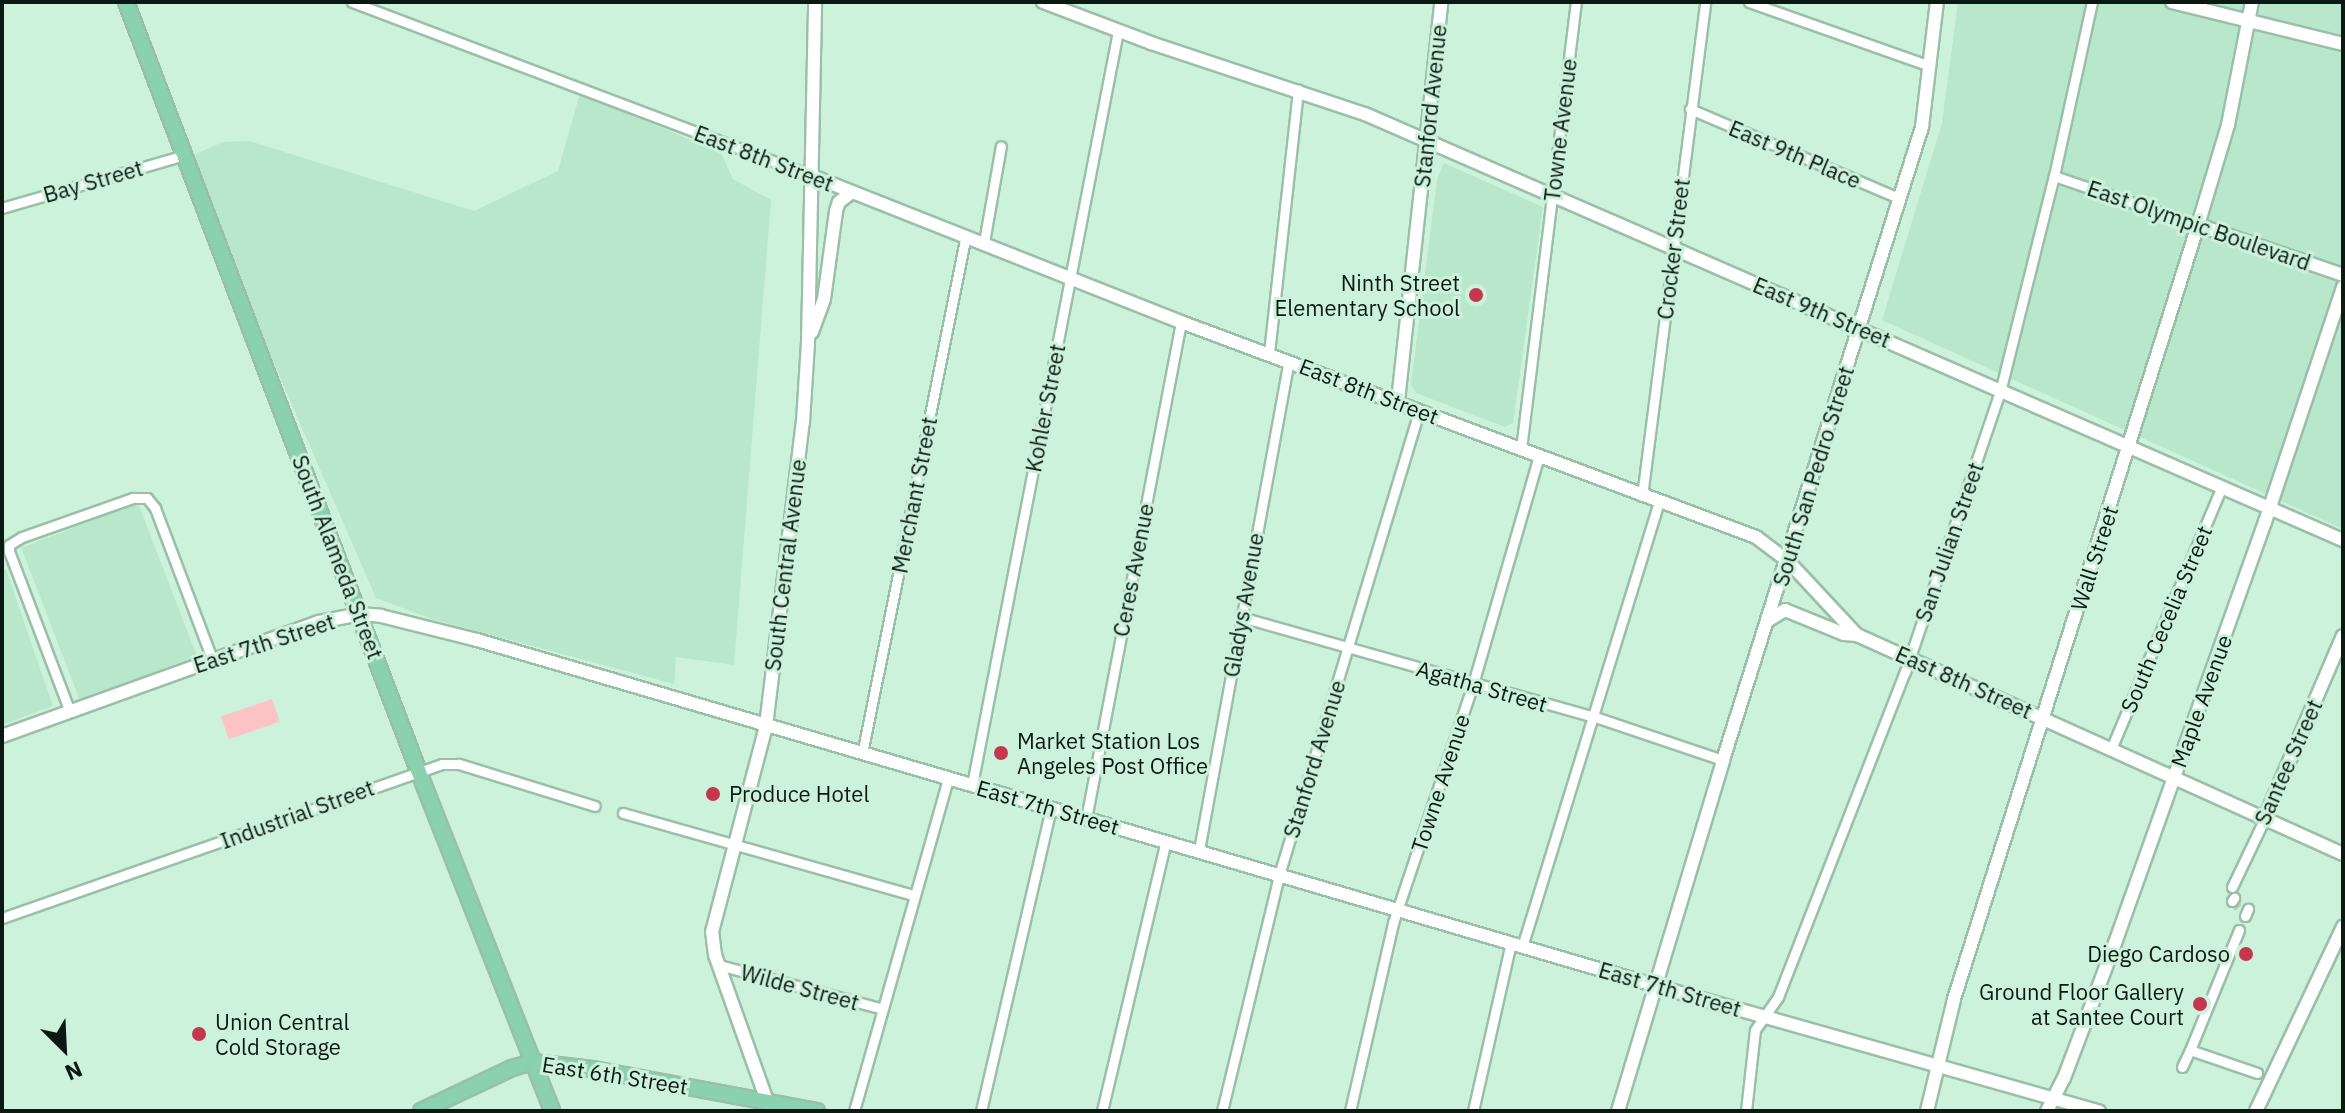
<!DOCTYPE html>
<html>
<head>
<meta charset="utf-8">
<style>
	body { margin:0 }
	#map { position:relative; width:2345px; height:1113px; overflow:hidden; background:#ccf2db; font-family:"IBM Plex Sans",sans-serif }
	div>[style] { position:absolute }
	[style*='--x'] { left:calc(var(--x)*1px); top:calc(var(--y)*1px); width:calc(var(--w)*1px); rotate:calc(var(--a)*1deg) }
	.built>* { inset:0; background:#b9e7cc; transform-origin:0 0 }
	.green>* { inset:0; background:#fcc3c5; transform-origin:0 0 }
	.street-tunnel>* { height:9px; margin-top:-4.5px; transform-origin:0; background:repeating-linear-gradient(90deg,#afd1bd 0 9px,transparent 0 13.5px) }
	.roads { filter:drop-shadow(2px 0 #9abfa9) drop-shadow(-2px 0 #9abfa9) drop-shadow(0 2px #9abfa9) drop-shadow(0 -2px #9abfa9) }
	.street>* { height:9px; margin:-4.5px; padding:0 4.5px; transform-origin:4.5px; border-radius:4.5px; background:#fff }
	.secondary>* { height:12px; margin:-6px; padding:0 6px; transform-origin:6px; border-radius:6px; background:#fff }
	.primary>* { height:14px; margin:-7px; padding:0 7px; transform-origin:7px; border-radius:7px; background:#89d1af }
	.dots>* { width:22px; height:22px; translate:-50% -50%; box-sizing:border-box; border:4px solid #ccf2db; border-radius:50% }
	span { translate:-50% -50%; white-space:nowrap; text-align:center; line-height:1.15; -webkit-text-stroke:6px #ccf2db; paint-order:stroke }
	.street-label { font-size:22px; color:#0b1912 }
	.poi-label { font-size:22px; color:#0b1912 }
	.right { translate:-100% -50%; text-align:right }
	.left { translate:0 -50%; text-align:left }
	.frame { position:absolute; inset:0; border:4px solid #0b1912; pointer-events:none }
	.north { position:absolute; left:24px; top:1009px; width:80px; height:80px; -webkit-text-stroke:6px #ccf2db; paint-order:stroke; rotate:156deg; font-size:22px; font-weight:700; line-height:32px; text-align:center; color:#0b1912 }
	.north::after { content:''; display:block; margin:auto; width:28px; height:36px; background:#0b1912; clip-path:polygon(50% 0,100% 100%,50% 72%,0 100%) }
</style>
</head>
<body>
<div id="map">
	<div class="built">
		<div style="clip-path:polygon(1958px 2px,2343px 2px,2343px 529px,1882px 320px,1942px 123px)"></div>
		<div style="clip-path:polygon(580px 93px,721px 153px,733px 179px,771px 200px,734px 665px,676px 657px,674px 684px,432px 619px,376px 598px,216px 230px,191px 156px,223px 142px,249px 141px,474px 211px,558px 171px)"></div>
		<div style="clip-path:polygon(1444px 163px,1543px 207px,1513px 423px,1505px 427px,1416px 393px,1411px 384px,1437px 180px)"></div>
		<div style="left:138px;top:503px;width:164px;height:125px;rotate:69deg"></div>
		<div style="clip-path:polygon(6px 569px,53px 706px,2px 725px,2px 571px)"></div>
	</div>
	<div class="green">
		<div style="left:272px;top:699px;width:24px;height:54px;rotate:71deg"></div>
	</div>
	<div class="street-tunnel">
		<div style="--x:2232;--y:901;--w:13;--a:42"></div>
	</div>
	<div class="roads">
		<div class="street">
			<div style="--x:352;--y:2;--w:492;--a:20.7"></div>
			<div style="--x:1749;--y:2;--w:192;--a:19.5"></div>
			<div style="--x:1690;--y:109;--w:227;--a:23.1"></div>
			<div style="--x:2054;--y:176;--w:152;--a:18.8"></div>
			<div style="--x:2;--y:208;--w:191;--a:-16.2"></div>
			<div style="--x:984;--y:242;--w:97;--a:-80"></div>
			<div style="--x:1269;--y:353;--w:265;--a:-83.7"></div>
			<div style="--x:1521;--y:449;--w:450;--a:-83"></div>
			<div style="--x:1642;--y:496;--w:498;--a:-82.7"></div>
			<div style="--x:1241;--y:617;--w:365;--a:15.8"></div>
			<div style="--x:1592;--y:716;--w:138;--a:18.6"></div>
			<div style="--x:70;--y:712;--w:172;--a:-110.8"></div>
			<div style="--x:9;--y:551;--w:6;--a:-90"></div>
			<div style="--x:9;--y:545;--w:15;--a:-32"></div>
			<div style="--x:22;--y:537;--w:118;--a:-19.4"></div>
			<div style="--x:133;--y:498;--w:14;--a:0"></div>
			<div style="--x:147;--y:498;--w:13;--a:51"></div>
			<div style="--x:155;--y:508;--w:161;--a:69.3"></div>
			<div style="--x:2111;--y:749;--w:282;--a:-67.1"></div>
			<div style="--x:862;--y:754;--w:529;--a:-78.67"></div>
			<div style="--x:972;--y:785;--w:768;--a:-79.04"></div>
			<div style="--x:623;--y:813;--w:301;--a:15.8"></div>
			<div style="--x:1086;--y:819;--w:506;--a:-79.18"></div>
			<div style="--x:1199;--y:850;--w:497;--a:-79.6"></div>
			<div style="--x:2232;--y:887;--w:74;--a:-64.5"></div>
			<div style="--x:2232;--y:901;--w:4;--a:-56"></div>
			<div style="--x:2245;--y:916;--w:8;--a:-67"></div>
			<div style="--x:2;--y:918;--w:466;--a:-19.3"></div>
			<div style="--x:442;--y:764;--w:17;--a:0"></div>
			<div style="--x:459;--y:764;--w:142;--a:17.2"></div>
			<div style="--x:2239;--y:930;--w:130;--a:112.2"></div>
			<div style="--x:2190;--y:1050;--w:71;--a:18.9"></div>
			<div style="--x:1522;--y:947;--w:466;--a:-72.9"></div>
			<div style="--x:719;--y:965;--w:167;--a:15"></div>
			<div style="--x:2182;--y:1067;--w:19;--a:-65"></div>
			<div style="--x:854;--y:1111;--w:345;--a:-74.2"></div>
			<div style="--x:981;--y:1111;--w:311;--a:-77"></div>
			<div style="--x:1102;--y:1111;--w:278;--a:-76.7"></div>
			<div style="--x:1222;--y:1111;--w:243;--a:-76.4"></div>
			<div style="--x:1279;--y:875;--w:486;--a:-73.2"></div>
			<div style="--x:1350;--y:1111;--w:193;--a:-77.1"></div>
			<div style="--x:1393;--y:923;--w:252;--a:-71.5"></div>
			<div style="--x:1473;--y:684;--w:237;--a:-73.9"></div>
			<div style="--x:1473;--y:1111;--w:172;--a:-77.3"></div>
			<div style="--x:1746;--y:1111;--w:81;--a:-83.7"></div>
			<div style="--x:1755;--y:1030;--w:40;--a:-55.1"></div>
			<div style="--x:1778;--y:997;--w:349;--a:-68.7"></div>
			<div style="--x:1905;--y:672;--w:296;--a:-71.3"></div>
			<div style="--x:2000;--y:392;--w:223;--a:-76"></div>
			<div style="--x:2054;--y:176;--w:178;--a:-77.7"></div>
		</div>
		<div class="secondary">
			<div style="--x:1043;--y:2;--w:116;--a:20.8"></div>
			<div style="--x:1151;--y:43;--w:225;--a:18.4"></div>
			<div style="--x:1365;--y:114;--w:1067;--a:23.54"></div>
			<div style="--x:2172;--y:2;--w:176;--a:13.8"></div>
			<div style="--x:812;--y:176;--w:397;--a:21.6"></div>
			<div style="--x:1181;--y:322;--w:614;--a:20.5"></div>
			<div style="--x:1756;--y:537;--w:39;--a:37"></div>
			<div style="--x:1787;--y:560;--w:103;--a:47"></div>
			<div style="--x:1857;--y:635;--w:533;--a:24.26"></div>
			<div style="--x:2198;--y:225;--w:153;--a:19"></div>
			<div style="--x:812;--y:332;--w:35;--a:-70"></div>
			<div style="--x:824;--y:299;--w:89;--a:-82.2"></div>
			<div style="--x:836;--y:211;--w:9;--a:-72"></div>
			<div style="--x:839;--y:202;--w:16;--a:-38"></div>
			<div style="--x:1398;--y:401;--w:401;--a:-83.8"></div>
			<div style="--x:1769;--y:620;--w:19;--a:-32"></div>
			<div style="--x:1785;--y:610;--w:64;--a:22.1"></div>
			<div style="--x:1844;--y:634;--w:13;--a:4"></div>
			<div style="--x:2;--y:736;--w:337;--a:-19.8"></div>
			<div style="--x:319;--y:622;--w:42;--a:-11"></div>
			<div style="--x:360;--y:614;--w:21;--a:5"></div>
			<div style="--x:381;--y:616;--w:99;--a:14"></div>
			<div style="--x:477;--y:640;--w:1243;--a:16.35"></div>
			<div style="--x:1670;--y:990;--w:446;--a:15.8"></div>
			<div style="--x:2264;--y:820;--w:200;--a:-66.8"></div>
			<div style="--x:767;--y:1101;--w:155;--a:-109.6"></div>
			<div style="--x:715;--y:955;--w:23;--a:-97"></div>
			<div style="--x:712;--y:932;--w:213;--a:-75.3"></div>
			<div style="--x:766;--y:726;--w:306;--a:-83.1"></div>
			<div style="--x:803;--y:422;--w:79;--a:-86.4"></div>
			<div style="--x:808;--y:343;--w:341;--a:-88.8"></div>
			<div style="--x:1618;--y:1111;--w:366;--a:-73.3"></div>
			<div style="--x:1723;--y:760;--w:664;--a:-72.55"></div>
			<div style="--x:1922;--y:127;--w:126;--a:-83.2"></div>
			<div style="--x:1927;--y:1111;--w:115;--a:-76.4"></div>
			<div style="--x:1954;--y:999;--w:812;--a:-72.5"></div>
			<div style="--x:2198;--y:225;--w:104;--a:-73.3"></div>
			<div style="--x:2228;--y:125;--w:125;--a:-79"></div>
			<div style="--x:2047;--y:1111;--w:37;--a:-63"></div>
			<div style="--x:2064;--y:1078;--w:144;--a:-69.3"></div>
			<div style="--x:2115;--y:943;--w:447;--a:-70.4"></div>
			<div style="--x:2265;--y:522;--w:248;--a:-71.6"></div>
			<div style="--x:2256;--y:1111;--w:204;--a:-64.7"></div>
		</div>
		<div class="primary">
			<div style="--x:126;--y:2;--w:822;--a:69.18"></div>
			<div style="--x:418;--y:770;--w:366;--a:68.5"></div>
			<div style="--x:421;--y:1111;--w:101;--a:-25.3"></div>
			<div style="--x:512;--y:1068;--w:22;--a:-16"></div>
			<div style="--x:533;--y:1062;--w:59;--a:6.8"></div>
			<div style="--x:592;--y:1069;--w:229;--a:10.6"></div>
		</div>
	</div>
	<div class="dots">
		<div style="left:1476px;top:295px;background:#c6364e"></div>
		<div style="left:1001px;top:753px;background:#c6364e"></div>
		<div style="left:713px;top:794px;background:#c6364e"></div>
		<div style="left:2246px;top:954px;background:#c6364e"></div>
		<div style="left:2200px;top:1004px;background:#c6364e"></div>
		<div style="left:199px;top:1034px;background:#c6364e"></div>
	</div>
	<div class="street-label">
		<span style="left:1430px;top:106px;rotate:-84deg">Stanford Avenue</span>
		<span style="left:1560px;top:130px;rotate:-83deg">Towne Avenue</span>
		<span style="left:1795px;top:154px;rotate:23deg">East 9th Place</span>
		<span style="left:764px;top:158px;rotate:21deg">East 8th Street</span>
		<span style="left:93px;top:181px;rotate:-16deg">Bay Street</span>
		<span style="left:2199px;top:225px;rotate:19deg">East Olympic Boulevard</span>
		<span style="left:1673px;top:249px;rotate:-83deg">Crocker Street</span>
		<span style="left:1822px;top:312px;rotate:23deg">East 9th Street</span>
		<span style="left:1369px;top:391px;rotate:21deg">East 8th Street</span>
		<span style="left:1045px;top:408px;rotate:-79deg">Kohler Street</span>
		<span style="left:1813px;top:476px;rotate:-73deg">South San Pedro Street</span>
		<span style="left:914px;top:495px;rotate:-79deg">Merchant Street</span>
		<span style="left:1949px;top:542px;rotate:-71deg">San Julian Street</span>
		<span style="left:338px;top:557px;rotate:69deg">South Alameda Street</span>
		<span style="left:2094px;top:558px;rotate:-72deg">Wall Street</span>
		<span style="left:785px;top:565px;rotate:-83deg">South Central Avenue</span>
		<span style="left:1133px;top:570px;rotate:-79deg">Ceres Avenue</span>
		<span style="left:1243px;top:605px;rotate:-80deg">Gladys Avenue</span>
		<span style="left:2166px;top:619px;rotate:-67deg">South Cecelia Street</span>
		<span style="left:264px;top:643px;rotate:-18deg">East 7th Street</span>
		<span style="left:1964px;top:682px;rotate:24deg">East 8th Street</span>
		<span style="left:1482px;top:686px;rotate:16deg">Agatha Street</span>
		<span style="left:2201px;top:701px;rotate:-70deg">Maple Avenue</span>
		<span style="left:1314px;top:759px;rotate:-73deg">Stanford Avenue</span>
		<span style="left:2288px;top:762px;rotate:-66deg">Santee Street</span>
		<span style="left:1440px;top:783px;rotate:-72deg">Towne Avenue</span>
		<span style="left:1048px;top:807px;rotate:16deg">East 7th Street</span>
		<span style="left:297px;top:814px;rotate:-20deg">Industrial Street</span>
		<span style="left:800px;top:987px;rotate:15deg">Wilde Street</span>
		<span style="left:1670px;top:989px;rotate:16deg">East 7th Street</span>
		<span style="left:615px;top:1075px;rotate:9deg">East 6th Street</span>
	</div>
	<div class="poi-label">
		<span class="right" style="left:1460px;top:295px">Ninth Street<br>Elementary School</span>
		<span class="left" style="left:1017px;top:753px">Market Station Los<br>Angeles Post Office</span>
		<span class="left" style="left:729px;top:794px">Produce Hotel</span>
		<span class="right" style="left:2230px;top:954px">Diego Cardoso</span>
		<span class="right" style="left:2184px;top:1004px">Ground Floor Gallery<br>at Santee Court</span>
		<span class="left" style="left:215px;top:1034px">Union Central<br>Cold Storage</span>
	</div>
	<div class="frame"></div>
	<div class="north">N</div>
</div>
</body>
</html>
